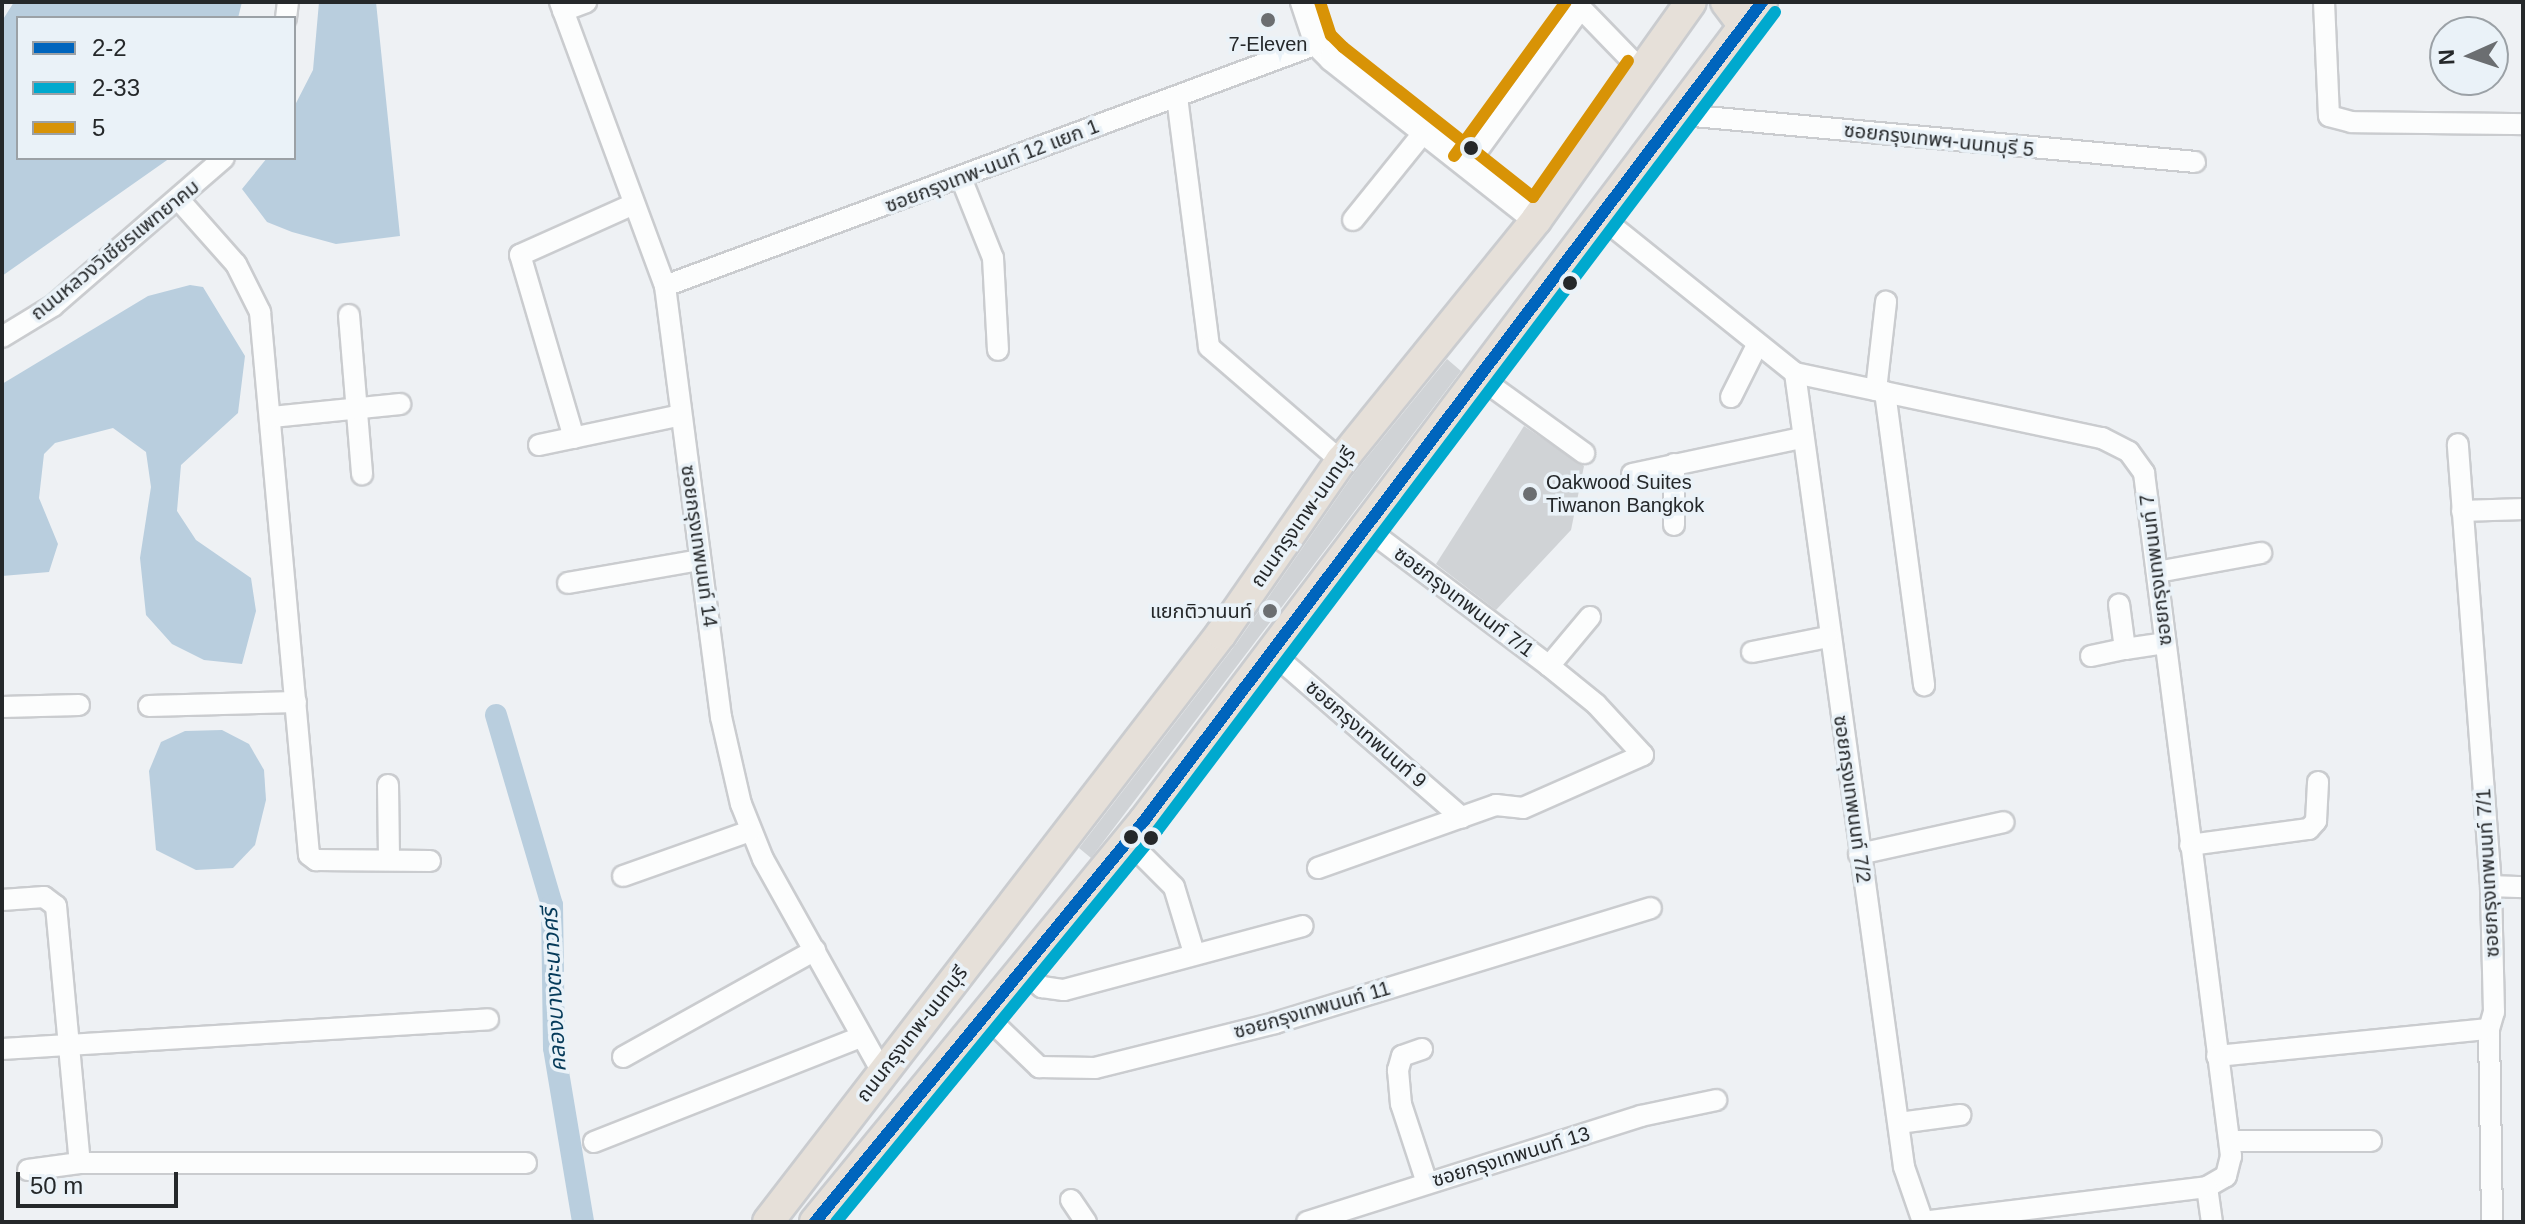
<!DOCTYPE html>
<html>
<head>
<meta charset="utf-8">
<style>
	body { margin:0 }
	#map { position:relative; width:2525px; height:1224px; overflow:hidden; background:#eef1f4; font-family:Helvetica,"Noto Sans Thai",sans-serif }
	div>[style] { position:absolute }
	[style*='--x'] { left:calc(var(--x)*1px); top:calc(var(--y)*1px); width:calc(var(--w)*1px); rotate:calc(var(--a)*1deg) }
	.water>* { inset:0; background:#b9cede }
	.canal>* { height:22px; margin:-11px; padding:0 11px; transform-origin:11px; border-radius:11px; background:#b9cede }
	.building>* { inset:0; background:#d0d3d6 }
	.roads { filter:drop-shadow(2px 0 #cacccf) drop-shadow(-2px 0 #cacccf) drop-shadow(0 2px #cacccf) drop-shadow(0 -2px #cacccf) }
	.minor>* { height:20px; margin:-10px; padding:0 10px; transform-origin:10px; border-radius:10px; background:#fcfdfd }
	.tertiary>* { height:24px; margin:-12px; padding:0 12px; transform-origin:12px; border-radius:12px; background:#fcfdfd }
	.primary>* { height:30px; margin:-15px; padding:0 15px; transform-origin:15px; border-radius:15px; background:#e6e0d9 }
	.bus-1>* { height:12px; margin:-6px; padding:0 6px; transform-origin:6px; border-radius:6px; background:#0065bd }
	.bus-2>* { height:12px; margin:-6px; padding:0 6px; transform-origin:6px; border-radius:6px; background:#00a9ce }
	.bus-3>* { height:12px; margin:-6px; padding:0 6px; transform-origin:6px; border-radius:6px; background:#d89306 }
	.dots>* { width:22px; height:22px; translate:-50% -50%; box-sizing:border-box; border:4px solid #eaf2f8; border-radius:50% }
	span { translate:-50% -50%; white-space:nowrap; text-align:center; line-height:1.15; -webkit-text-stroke:7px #eaf2f8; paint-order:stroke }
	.poi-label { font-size:20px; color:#25282a }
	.left { translate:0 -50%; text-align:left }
	.right { translate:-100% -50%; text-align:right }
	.street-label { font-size:20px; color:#25282a }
	.water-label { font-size:22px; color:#053a59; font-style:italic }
	.frame { position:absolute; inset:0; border:4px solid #25282a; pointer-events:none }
	.legend { position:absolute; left:16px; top:16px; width:280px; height:144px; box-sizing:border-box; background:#eaf2f8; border:2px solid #9ba1a6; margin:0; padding:10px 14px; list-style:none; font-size:24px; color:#25282a }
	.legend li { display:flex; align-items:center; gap:16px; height:40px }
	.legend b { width:40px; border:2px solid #9ba1a6 }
	.north { position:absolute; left:2429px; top:16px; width:80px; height:80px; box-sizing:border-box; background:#eaf2f8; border:2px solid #9ba1a6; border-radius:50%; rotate:267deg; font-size:22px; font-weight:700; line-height:32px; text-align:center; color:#25282a }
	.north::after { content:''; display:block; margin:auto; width:28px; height:36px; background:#6b6e71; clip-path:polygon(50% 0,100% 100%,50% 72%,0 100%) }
	.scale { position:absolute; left:16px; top:1172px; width:162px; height:36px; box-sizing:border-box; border:4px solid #25282a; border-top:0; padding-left:10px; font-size:24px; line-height:28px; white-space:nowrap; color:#25282a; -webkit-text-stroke:6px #eaf2f8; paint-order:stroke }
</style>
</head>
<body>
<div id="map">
	<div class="water">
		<div style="clip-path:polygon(14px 2px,242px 2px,238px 18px,18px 18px,18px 158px,170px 158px,2px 276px,2px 21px)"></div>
		<div style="clip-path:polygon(319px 2px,376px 2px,400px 236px,336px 244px,292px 232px,267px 222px,242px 189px,267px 158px,294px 158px,294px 107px,313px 70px)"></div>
		<div style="clip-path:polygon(190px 285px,203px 287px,245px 356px,238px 413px,181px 465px,177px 511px,196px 540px,251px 578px,256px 611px,242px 664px,204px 660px,172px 644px,146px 615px,140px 558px,151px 487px,146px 452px,113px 428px,55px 443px,44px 454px,39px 498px,58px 544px,49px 572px,2px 576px,2px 384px,148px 296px)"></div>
		<div style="clip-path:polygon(222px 730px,249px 744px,264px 770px,266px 800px,255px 845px,233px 868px,196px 870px,156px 850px,149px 771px,161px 742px,185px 731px)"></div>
	</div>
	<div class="canal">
		<div style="--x:496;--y:715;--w:198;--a:73.6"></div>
		<div style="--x:552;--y:905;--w:143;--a:89.2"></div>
		<div style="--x:554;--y:1048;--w:176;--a:80.5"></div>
	</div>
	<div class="building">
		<div style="clip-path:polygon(1447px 359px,1461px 371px,1091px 858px,1079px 848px,1236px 644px,1355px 472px)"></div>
		<div style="clip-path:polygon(1524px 426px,1584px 466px,1571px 530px,1496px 610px,1436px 564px)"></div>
	</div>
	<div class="roads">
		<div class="minor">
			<div style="--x:560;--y:2;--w:303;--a:69.7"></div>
			<div style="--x:665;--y:286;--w:435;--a:82.6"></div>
			<div style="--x:721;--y:717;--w:89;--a:77.1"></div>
			<div style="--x:741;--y:804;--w:59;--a:68.2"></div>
			<div style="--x:763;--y:859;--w:244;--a:60.8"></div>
			<div style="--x:1575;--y:2;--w:95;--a:45.9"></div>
			<div style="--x:2324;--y:2;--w:114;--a:87.5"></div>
			<div style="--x:2329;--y:116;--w:23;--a:15"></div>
			<div style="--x:2351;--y:122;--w:172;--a:0.7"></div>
			<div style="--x:563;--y:11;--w:25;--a:-21"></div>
			<div style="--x:286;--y:18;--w:16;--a:-83"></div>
			<div style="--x:1177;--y:97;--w:252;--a:82.7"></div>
			<div style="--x:1209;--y:347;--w:174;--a:40.8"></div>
			<div style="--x:1683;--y:115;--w:514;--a:5.24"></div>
			<div style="--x:1467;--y:165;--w:190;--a:-54"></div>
			<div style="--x:961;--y:178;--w:86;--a:68.2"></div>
			<div style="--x:993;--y:258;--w:92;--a:86.9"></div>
			<div style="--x:180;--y:201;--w:84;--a:48.4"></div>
			<div style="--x:236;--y:264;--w:54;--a:63.4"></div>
			<div style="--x:260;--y:312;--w:545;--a:84.84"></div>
			<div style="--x:309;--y:855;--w:9;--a:36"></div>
			<div style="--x:316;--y:860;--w:114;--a:0.5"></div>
			<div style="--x:1601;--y:217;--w:249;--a:38.8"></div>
			<div style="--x:1795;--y:373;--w:314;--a:12"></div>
			<div style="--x:2102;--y:438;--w:30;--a:27"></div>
			<div style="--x:2129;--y:452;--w:26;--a:54"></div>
			<div style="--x:2144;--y:473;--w:689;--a:82.74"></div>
			<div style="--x:2231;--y:1156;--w:21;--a:104"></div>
			<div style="--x:2226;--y:1176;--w:22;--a:150"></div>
			<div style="--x:2207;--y:1187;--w:35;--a:82"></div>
			<div style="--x:1353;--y:220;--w:113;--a:-51.1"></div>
			<div style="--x:665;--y:286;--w:695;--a:-20.36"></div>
			<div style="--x:349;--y:315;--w:160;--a:85.3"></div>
			<div style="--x:2;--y:337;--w:60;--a:-31.3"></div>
			<div style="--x:53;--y:306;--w:226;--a:-40.9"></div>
			<div style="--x:1795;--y:373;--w:801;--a:82.18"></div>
			<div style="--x:1904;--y:1167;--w:58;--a:70.9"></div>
			<div style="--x:1479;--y:377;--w:130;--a:35.9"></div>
			<div style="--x:1876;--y:390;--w:89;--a:-83.5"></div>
			<div style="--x:1885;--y:392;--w:296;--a:82.4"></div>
			<div style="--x:1731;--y:397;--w:56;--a:-63.4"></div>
			<div style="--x:272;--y:417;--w:129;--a:-5.8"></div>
			<div style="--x:574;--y:438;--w:191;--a:-106.4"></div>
			<div style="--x:520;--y:255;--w:125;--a:-24.1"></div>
			<div style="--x:539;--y:445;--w:145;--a:-11.9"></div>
			<div style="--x:1674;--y:464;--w:61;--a:90"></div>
			<div style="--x:1632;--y:474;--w:174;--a:-12"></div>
			<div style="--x:2462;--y:511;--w:61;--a:-1.9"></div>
			<div style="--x:1366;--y:528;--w:229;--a:37"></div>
			<div style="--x:1549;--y:666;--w:64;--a:-50.1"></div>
			<div style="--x:2157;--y:572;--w:106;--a:-10.4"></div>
			<div style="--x:568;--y:583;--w:134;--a:-9.9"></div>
			<div style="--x:2125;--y:649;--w:40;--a:-8.5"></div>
			<div style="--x:1270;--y:651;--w:254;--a:41"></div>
			<div style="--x:1752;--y:652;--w:77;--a:-11.2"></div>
			<div style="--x:2091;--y:656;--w:35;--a:-12"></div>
			<div style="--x:2125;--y:649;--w:45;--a:-97.6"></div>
			<div style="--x:149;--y:706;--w:147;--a:-1.6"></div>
			<div style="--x:2;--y:707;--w:77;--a:-1.5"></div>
			<div style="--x:388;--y:785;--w:73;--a:89.2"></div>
			<div style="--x:1127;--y:840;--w:66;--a:45"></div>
			<div style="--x:1174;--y:887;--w:69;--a:73.1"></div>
			<div style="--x:2190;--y:845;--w:120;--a:-7.7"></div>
			<div style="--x:2309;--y:829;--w:11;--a:-49"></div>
			<div style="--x:2316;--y:821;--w:39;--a:-87"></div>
			<div style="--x:1859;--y:854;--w:148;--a:-12.4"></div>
			<div style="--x:1318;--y:868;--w:189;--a:-19.5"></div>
			<div style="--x:1496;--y:805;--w:27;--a:6"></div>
			<div style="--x:1523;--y:808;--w:131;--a:-23.8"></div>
			<div style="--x:1643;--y:755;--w:69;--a:-132.7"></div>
			<div style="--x:1596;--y:704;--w:60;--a:-141"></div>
			<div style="--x:623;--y:876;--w:135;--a:-19.5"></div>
			<div style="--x:2491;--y:886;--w:32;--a:2"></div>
			<div style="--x:2;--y:900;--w:42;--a:-4.1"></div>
			<div style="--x:44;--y:897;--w:15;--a:37"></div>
			<div style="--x:56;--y:906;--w:258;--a:84.7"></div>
			<div style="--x:1021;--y:969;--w:28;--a:41"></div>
			<div style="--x:1042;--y:987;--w:22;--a:8"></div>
			<div style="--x:1064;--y:990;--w:247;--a:-15"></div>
			<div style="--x:986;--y:1016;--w:74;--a:43.9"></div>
			<div style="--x:1039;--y:1067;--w:56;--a:1"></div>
			<div style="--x:1095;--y:1068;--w:186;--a:-14"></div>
			<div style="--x:1275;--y:1023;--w:393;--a:-17"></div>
			<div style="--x:2489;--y:1029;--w:193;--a:89.1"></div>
			<div style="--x:2;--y:1049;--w:487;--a:-3.5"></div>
			<div style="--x:1422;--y:1049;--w:21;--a:161"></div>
			<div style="--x:1402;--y:1056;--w:15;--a:106"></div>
			<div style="--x:1398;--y:1070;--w:34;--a:85"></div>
			<div style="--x:1401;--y:1104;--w:83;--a:71.8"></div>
			<div style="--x:2217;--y:1056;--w:273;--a:-5.7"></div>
			<div style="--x:2489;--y:1029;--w:18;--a:-74"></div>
			<div style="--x:2494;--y:1012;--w:126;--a:-91.4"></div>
			<div style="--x:2491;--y:886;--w:443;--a:-94.3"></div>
			<div style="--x:623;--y:1057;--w:220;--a:-29.1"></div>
			<div style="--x:1899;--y:1123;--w:62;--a:-7.5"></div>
			<div style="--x:2230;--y:1141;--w:141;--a:0"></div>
			<div style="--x:594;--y:1142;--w:286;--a:-21.5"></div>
			<div style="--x:28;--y:1170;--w:52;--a:-7.7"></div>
			<div style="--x:80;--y:1163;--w:446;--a:0"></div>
			<div style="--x:1071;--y:1200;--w:27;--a:56"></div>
			<div style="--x:1307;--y:1222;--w:350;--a:-17.6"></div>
			<div style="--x:1641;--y:1116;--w:77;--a:-12"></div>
			<div style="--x:1922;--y:1222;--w:287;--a:-7"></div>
		</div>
		<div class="tertiary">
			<div style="--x:1303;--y:2;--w:44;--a:71.6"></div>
			<div style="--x:1317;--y:44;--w:21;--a:45"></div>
			<div style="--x:1332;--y:59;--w:260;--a:38.3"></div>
		</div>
		<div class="primary">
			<div style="--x:1726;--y:2;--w:31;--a:53"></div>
			<div style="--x:768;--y:1222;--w:742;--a:-52.39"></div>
			<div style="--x:1221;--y:634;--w:211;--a:-55.3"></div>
			<div style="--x:1341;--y:461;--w:310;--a:-51"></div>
			<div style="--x:1536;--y:220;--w:267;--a:-54.6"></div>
			<div style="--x:815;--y:1222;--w:519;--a:-50.63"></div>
			<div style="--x:1144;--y:821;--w:1026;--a:-52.96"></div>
		</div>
	</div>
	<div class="bus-1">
		<div style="--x:815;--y:1222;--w:519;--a:-50.63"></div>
		<div style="--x:1144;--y:821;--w:1026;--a:-52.96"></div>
	</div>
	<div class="bus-2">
		<div style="--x:836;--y:1222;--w:506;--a:-50.61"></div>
		<div style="--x:1157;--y:831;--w:1026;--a:-52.96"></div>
	</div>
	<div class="bus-3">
		<div style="--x:1320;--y:2;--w:35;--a:72"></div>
		<div style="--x:1331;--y:35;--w:17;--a:45"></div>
		<div style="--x:1343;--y:47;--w:242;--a:38.3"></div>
		<div style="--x:1533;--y:197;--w:166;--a:-55.1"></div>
		<div style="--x:1454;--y:156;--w:190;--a:-54"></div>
	</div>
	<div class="dots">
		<div style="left:1268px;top:20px;background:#6b6e71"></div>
		<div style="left:1471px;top:148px;background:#25282a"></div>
		<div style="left:1570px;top:283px;background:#25282a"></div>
		<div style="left:1530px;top:494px;background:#6b6e71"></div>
		<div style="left:1270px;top:611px;background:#6b6e71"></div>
		<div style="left:1131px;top:837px;background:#25282a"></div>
		<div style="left:1151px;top:838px;background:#25282a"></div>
	</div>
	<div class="poi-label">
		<span style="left:1268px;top:44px">7-Eleven</span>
		<span class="left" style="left:1546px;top:494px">Oakwood Suites<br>Tiwanon Bangkok</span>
		<span class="right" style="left:1252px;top:611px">แยกติวานนท์</span>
	</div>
	<div class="street-label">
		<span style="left:1939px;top:140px;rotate:6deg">ซอยกรุงเทพฯ-นนทบุรี 5</span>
		<span style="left:992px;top:166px;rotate:-21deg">ซอยกรุงเทพ-นนท์ 12 แยก 1</span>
		<span style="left:115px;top:250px;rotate:-39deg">ถนนหลวงวิเชียรแพทยาคม</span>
		<span style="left:1303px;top:517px;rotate:-55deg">ถนนกรุงเทพ-นนทบุรี</span>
		<span style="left:699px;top:546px;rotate:82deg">ซอยกรุงเทพนนท์ 14</span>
		<span style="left:2156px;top:570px;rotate:-97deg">ซอยกรุงเทพนนท์ 7</span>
		<span style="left:1464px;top:602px;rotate:37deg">ซอยกรุงเทพนนท์ 7/1</span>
		<span style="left:1366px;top:734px;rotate:41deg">ซอยกรุงเทพนนท์ 9</span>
		<span style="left:1852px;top:799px;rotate:82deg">ซอยกรุงเทพนนท์ 7/2</span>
		<span style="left:2488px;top:873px;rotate:-93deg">ซอยกรุงเทพนนท์ 7/1</span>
		<span style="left:1312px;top:1010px;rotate:-16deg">ซอยกรุงเทพนนท์ 11</span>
		<span style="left:912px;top:1034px;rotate:-52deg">ถนนกรุงเทพ-นนทบุรี</span>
		<span style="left:1511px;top:1157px;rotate:-17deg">ซอยกรุงเทพนนท์ 13</span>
	</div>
	<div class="water-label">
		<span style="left:554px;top:990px;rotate:-93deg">คลองบางตะนาวศรี</span>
	</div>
	<div class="frame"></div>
	<ul class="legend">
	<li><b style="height:10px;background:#0065bd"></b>2-2</li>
	<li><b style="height:10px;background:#00a9ce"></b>2-33</li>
	<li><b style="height:10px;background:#d89306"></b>5</li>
	</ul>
	<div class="north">N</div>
	<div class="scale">50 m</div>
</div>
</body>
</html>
